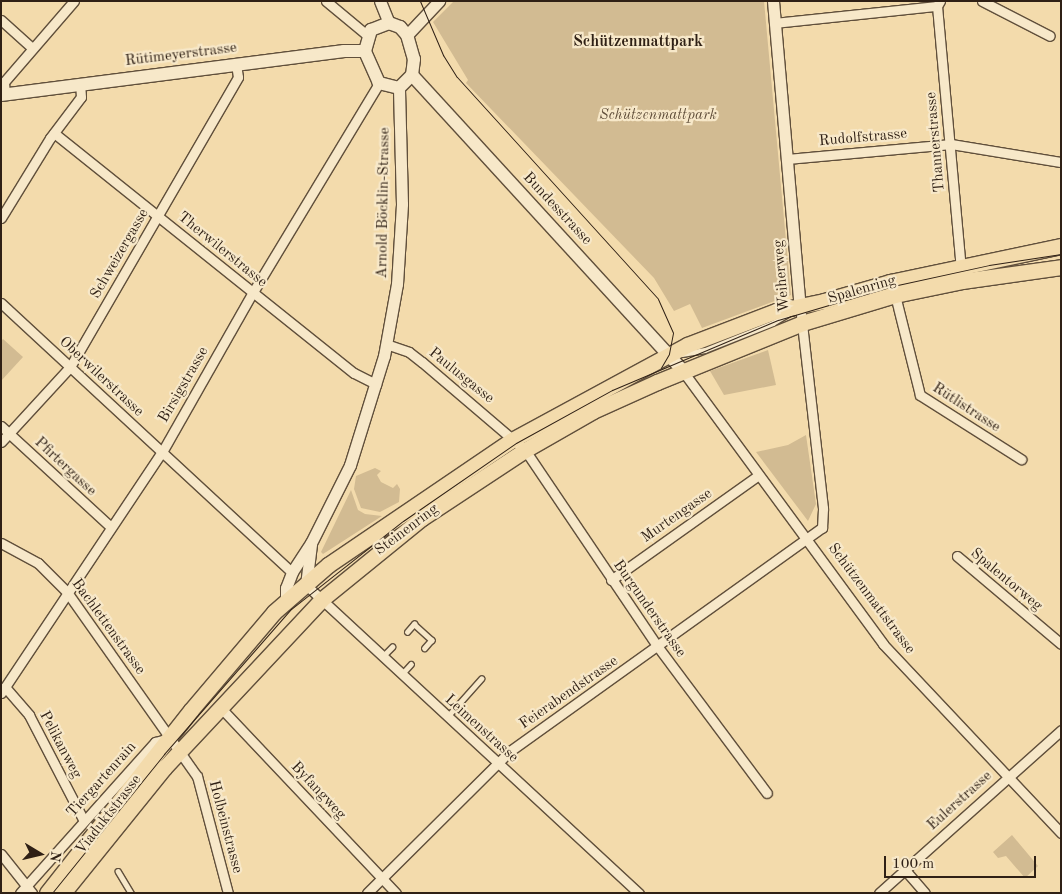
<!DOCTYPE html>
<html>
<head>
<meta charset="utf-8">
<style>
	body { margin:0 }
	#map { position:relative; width:1062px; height:894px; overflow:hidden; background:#f3dbac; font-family:"Old Standard TT",serif }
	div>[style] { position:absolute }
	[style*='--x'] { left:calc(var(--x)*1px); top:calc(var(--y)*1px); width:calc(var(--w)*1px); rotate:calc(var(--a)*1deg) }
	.green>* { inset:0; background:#d2bb92 }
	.roads { filter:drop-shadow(1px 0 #604f3b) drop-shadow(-1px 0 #604f3b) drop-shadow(0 1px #604f3b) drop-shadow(0 -1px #604f3b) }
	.service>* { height:4.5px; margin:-2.25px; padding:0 2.25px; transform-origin:2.25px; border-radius:2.25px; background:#f7e8c9 }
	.minor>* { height:9px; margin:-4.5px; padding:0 4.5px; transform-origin:4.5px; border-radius:4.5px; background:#f7e8c9 }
	.tertiary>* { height:11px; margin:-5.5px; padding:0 5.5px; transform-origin:5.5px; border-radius:5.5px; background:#f7e8c9 }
	.secondary>* { height:12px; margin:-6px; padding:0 6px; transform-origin:6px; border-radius:6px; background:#f7e8c9 }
	.primary>* { height:15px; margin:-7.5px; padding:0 7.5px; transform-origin:7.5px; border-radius:7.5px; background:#f3dbac }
	.tram>* { height:1px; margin:-0.5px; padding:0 0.5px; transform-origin:0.5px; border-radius:0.5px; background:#2f2015 }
	span { translate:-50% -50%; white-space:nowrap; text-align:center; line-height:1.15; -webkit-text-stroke:4.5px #f7e8c9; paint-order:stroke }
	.street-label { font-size:15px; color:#2f2015 }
	.park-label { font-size:15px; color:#604e3a; font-style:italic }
	.neighbourhood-label { font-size:16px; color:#2f2015; font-weight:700 }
	.frame { position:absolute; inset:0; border:2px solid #2f2015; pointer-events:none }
	.north { position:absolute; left:15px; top:829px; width:50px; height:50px; -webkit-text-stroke:4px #f7e8c9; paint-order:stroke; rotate:99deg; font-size:14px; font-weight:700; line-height:20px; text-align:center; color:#2f2015 }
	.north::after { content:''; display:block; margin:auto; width:18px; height:22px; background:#2f2015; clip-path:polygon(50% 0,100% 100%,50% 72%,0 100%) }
	.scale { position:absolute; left:884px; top:856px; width:152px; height:22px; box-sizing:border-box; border:2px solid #2f2015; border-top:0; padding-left:6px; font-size:15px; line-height:18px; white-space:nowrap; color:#2f2015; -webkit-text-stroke:4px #f7e8c9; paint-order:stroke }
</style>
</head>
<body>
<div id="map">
	<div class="green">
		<div style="clip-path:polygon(454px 1px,764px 1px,791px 295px,702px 328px,690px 304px,674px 311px,654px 278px,466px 83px,468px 80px,433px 22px)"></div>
		<div style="clip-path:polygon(3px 339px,23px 357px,1px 381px,1px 341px)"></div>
		<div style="clip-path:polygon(768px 350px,776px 385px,724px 395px,710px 371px)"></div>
		<div style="clip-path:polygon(806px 435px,816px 504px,808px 521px,756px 452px,788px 445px)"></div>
		<div style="clip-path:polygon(375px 468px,381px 471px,377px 475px,381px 482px,393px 488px,397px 484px,400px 489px,399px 502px,380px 512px,361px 508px,354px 489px,356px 476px)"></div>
		<div style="clip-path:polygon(351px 490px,358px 510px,365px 514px,382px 516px,323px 554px,321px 552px)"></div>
		<div style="clip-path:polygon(1012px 835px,1038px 866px,1025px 878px,1006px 856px,998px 858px,993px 852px)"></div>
	</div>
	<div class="roads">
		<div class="service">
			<div style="--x:682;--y:354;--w:23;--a:-10"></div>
			<div style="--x:705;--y:350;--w:73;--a:-21.7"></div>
			<div style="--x:773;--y:323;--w:17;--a:-31"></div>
			<div style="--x:407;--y:632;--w:11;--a:-49"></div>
			<div style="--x:414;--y:624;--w:24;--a:42"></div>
			<div style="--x:432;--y:640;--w:11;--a:131"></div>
			<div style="--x:383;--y:656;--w:13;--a:-45"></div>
			<div style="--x:402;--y:674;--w:13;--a:-48"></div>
			<div style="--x:448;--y:716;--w:50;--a:-48.3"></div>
			<div style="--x:118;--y:871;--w:26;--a:59"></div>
		</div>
		<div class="minor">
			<div style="--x:326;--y:1;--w:53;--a:39.7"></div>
			<div style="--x:940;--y:1;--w:6;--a:121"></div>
			<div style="--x:937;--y:6;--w:266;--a:84.8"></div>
			<div style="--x:982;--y:1;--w:76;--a:27.2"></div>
			<div style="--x:1;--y:20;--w:40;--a:42"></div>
			<div style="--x:774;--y:23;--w:164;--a:-6"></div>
			<div style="--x:5;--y:94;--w:12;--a:-95"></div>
			<div style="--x:4;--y:82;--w:107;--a:-49.2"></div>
			<div style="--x:54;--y:133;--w:384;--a:38.7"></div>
			<div style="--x:354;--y:373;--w:25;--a:27"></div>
			<div style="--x:787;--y:159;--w:165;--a:-5.2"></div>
			<div style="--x:951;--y:144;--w:111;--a:9.3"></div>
			<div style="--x:1;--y:218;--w:94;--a:-58.5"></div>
			<div style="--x:50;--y:138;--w:51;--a:-52.9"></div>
			<div style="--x:81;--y:97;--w:13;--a:-94"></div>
			<div style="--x:894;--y:291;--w:107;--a:76"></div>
			<div style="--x:920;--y:395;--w:120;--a:32.4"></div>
			<div style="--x:1;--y:303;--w:396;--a:42.8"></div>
			<div style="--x:386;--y:344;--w:24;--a:19"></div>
			<div style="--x:409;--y:352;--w:16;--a:38"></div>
			<div style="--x:422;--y:362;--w:135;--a:40.5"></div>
			<div style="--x:525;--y:450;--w:238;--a:56"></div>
			<div style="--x:658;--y:647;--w:182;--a:53.3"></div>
			<div style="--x:682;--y:370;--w:340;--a:53.7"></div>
			<div style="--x:883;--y:644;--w:260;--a:46.7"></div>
			<div style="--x:1;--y:426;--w:149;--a:42.6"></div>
			<div style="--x:1;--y:442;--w:102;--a:-47.4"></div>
			<div style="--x:70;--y:367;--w:335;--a:-59.9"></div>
			<div style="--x:238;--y:77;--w:13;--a:-99"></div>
			<div style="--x:1;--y:543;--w:42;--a:28.4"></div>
			<div style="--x:38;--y:563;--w:41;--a:45"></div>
			<div style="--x:67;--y:592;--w:225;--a:54.8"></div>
			<div style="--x:197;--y:776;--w:121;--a:75.2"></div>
			<div style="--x:957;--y:556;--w:136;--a:40.2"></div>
			<div style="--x:611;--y:580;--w:181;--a:-35.4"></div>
			<div style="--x:306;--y:585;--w:454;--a:42.8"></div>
			<div style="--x:5;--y:687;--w:37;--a:49"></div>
			<div style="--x:29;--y:715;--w:119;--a:62.6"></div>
			<div style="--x:1;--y:693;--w:290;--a:-56.3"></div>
			<div style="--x:162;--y:452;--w:184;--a:-60.4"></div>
			<div style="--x:253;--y:292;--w:244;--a:-58.9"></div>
			<div style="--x:220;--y:707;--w:256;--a:46.6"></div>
			<div style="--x:1;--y:854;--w:50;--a:51.5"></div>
			<div style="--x:905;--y:870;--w:30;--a:49"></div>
			<div style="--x:20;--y:893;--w:203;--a:-48.2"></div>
			<div style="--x:155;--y:742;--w:16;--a:-15"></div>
			<div style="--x:367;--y:893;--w:202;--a:-44.8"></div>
			<div style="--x:510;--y:751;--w:384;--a:-35.6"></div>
			<div style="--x:822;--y:528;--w:20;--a:-87"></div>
			<div style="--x:823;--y:508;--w:202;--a:-96.5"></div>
			<div style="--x:879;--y:893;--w:244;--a:-41.8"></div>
		</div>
		<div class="tertiary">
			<div style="--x:380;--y:1;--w:24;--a:68"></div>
			<div style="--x:773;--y:1;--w:307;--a:85"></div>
			<div style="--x:407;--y:35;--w:47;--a:-46.7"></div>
			<div style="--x:306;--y:585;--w:41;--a:-83"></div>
			<div style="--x:286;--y:601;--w:13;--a:-90"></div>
			<div style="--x:286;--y:588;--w:17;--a:-69"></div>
			<div style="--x:292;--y:572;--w:35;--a:-57"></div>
			<div style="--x:311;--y:543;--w:87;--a:-63.4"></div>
			<div style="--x:350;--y:465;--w:114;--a:-72.7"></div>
			<div style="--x:384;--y:356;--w:73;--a:-79.8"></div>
			<div style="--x:397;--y:284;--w:80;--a:-86.4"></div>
			<div style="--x:402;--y:204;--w:116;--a:-91.5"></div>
		</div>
		<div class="secondary">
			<div style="--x:389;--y:23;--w:12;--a:20"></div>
			<div style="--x:400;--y:27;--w:11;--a:49"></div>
			<div style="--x:407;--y:35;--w:25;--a:74"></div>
			<div style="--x:414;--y:59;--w:16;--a:97"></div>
			<div style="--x:412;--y:75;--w:18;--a:135"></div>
			<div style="--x:399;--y:88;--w:21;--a:-166"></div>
			<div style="--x:379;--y:83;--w:35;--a:-114"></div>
			<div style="--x:365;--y:51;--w:22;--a:-74"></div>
			<div style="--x:371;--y:30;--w:19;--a:-21"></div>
			<div style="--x:412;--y:75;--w:400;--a:47.5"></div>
			<div style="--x:1;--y:95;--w:346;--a:-7.3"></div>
			<div style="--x:344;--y:51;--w:21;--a:0"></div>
		</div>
		<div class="primary">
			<div style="--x:47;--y:893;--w:233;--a:-51.8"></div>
			<div style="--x:191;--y:710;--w:128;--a:-49.7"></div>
			<div style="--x:274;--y:612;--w:72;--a:-41"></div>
			<div style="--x:328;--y:565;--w:222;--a:-34.2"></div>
			<div style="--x:512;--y:440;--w:199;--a:-28.5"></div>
			<div style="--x:687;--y:345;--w:95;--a:-20.9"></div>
			<div style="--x:776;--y:311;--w:49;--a:-11.8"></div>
			<div style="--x:824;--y:301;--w:69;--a:-16.1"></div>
			<div style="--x:890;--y:282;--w:175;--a:-11.9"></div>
			<div style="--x:63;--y:893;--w:161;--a:-51.1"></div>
			<div style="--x:164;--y:768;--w:230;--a:-46.9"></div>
			<div style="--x:321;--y:600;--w:130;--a:-39.1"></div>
			<div style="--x:422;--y:518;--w:123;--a:-33.4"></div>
			<div style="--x:525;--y:450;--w:78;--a:-29.8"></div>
			<div style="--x:593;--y:411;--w:70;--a:-24.4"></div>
			<div style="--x:657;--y:382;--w:157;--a:-22.1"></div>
			<div style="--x:802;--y:323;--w:97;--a:-16.8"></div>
			<div style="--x:895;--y:295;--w:68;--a:-11.8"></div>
			<div style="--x:962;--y:281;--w:100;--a:-8"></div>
		</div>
	</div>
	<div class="tram">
		<div style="--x:420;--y:1;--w:59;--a:66.9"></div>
		<div style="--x:443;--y:55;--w:26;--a:58"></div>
		<div style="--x:457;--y:77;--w:299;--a:47.8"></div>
		<div style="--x:658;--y:299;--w:37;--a:66"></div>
		<div style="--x:673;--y:333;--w:21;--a:101"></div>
		<div style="--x:669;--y:354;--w:16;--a:120"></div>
		<div style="--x:52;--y:893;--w:179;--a:-51.1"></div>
		<div style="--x:164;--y:754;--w:193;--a:-48.8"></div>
		<div style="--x:291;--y:609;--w:142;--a:-38.2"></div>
		<div style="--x:403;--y:521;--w:137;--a:-34.6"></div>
		<div style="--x:516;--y:443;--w:110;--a:-28.9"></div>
		<div style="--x:612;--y:390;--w:180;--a:-22.9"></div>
		<div style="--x:778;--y:320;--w:120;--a:-16.5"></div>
		<div style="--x:893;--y:286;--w:98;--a:-12.3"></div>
		<div style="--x:989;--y:265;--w:73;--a:-8.7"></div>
	</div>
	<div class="street-label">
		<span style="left:181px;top:55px;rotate:-7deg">Rütimeyerstrasse</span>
		<span style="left:863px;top:138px;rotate:-5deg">Rudolfstrasse</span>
		<span style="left:936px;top:142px;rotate:-95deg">Thannerstrasse</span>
		<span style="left:384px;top:203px;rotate:-89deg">Arnold Böcklin-Strasse</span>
		<span style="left:557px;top:209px;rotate:47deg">Bundesstrasse</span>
		<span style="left:222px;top:250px;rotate:39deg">Therwilerstrasse</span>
		<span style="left:120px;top:254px;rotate:-60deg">Schweizergasse</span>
		<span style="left:782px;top:276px;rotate:-95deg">Weiherweg</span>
		<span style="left:862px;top:290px;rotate:-16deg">Spalenring</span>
		<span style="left:461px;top:376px;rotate:39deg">Paulusgasse</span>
		<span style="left:101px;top:377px;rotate:43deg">Oberwilerstrasse</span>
		<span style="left:184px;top:385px;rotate:-60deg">Birsigstrasse</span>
		<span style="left:966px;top:408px;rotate:33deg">Rütlistrasse</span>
		<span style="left:65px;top:467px;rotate:43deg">Pfirtergasse</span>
		<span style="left:677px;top:516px;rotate:-35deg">Murtengasse</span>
		<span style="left:407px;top:530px;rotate:-37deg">Steinenring</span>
		<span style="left:1006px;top:580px;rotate:40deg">Spalentorweg</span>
		<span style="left:871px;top:599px;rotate:53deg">Schützenmattstrasse</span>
		<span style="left:649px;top:609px;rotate:55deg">Burgunderstrasse</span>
		<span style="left:108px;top:627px;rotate:54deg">Bachlettenstrasse</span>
		<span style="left:569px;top:693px;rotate:-35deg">Feierabendstrasse</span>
		<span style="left:481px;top:729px;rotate:42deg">Leimenstrasse</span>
		<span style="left:60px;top:745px;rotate:62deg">Pelikanweg</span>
		<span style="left:102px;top:780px;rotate:-48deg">Tiergartenrain</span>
		<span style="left:318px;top:791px;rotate:47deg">Byfangweg</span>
		<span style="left:960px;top:801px;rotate:-42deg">Eulerstrasse</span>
		<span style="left:109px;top:815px;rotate:-52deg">Viaduktstrasse</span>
		<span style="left:225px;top:827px;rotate:75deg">Holbeinstrasse</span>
	</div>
	<div class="park-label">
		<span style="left:658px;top:116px">Schützenmattpark</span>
	</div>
	<div class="neighbourhood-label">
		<span style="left:638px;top:42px">Schützenmattpark</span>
	</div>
	<div class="frame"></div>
	<div class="north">N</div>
	<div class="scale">100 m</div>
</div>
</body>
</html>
